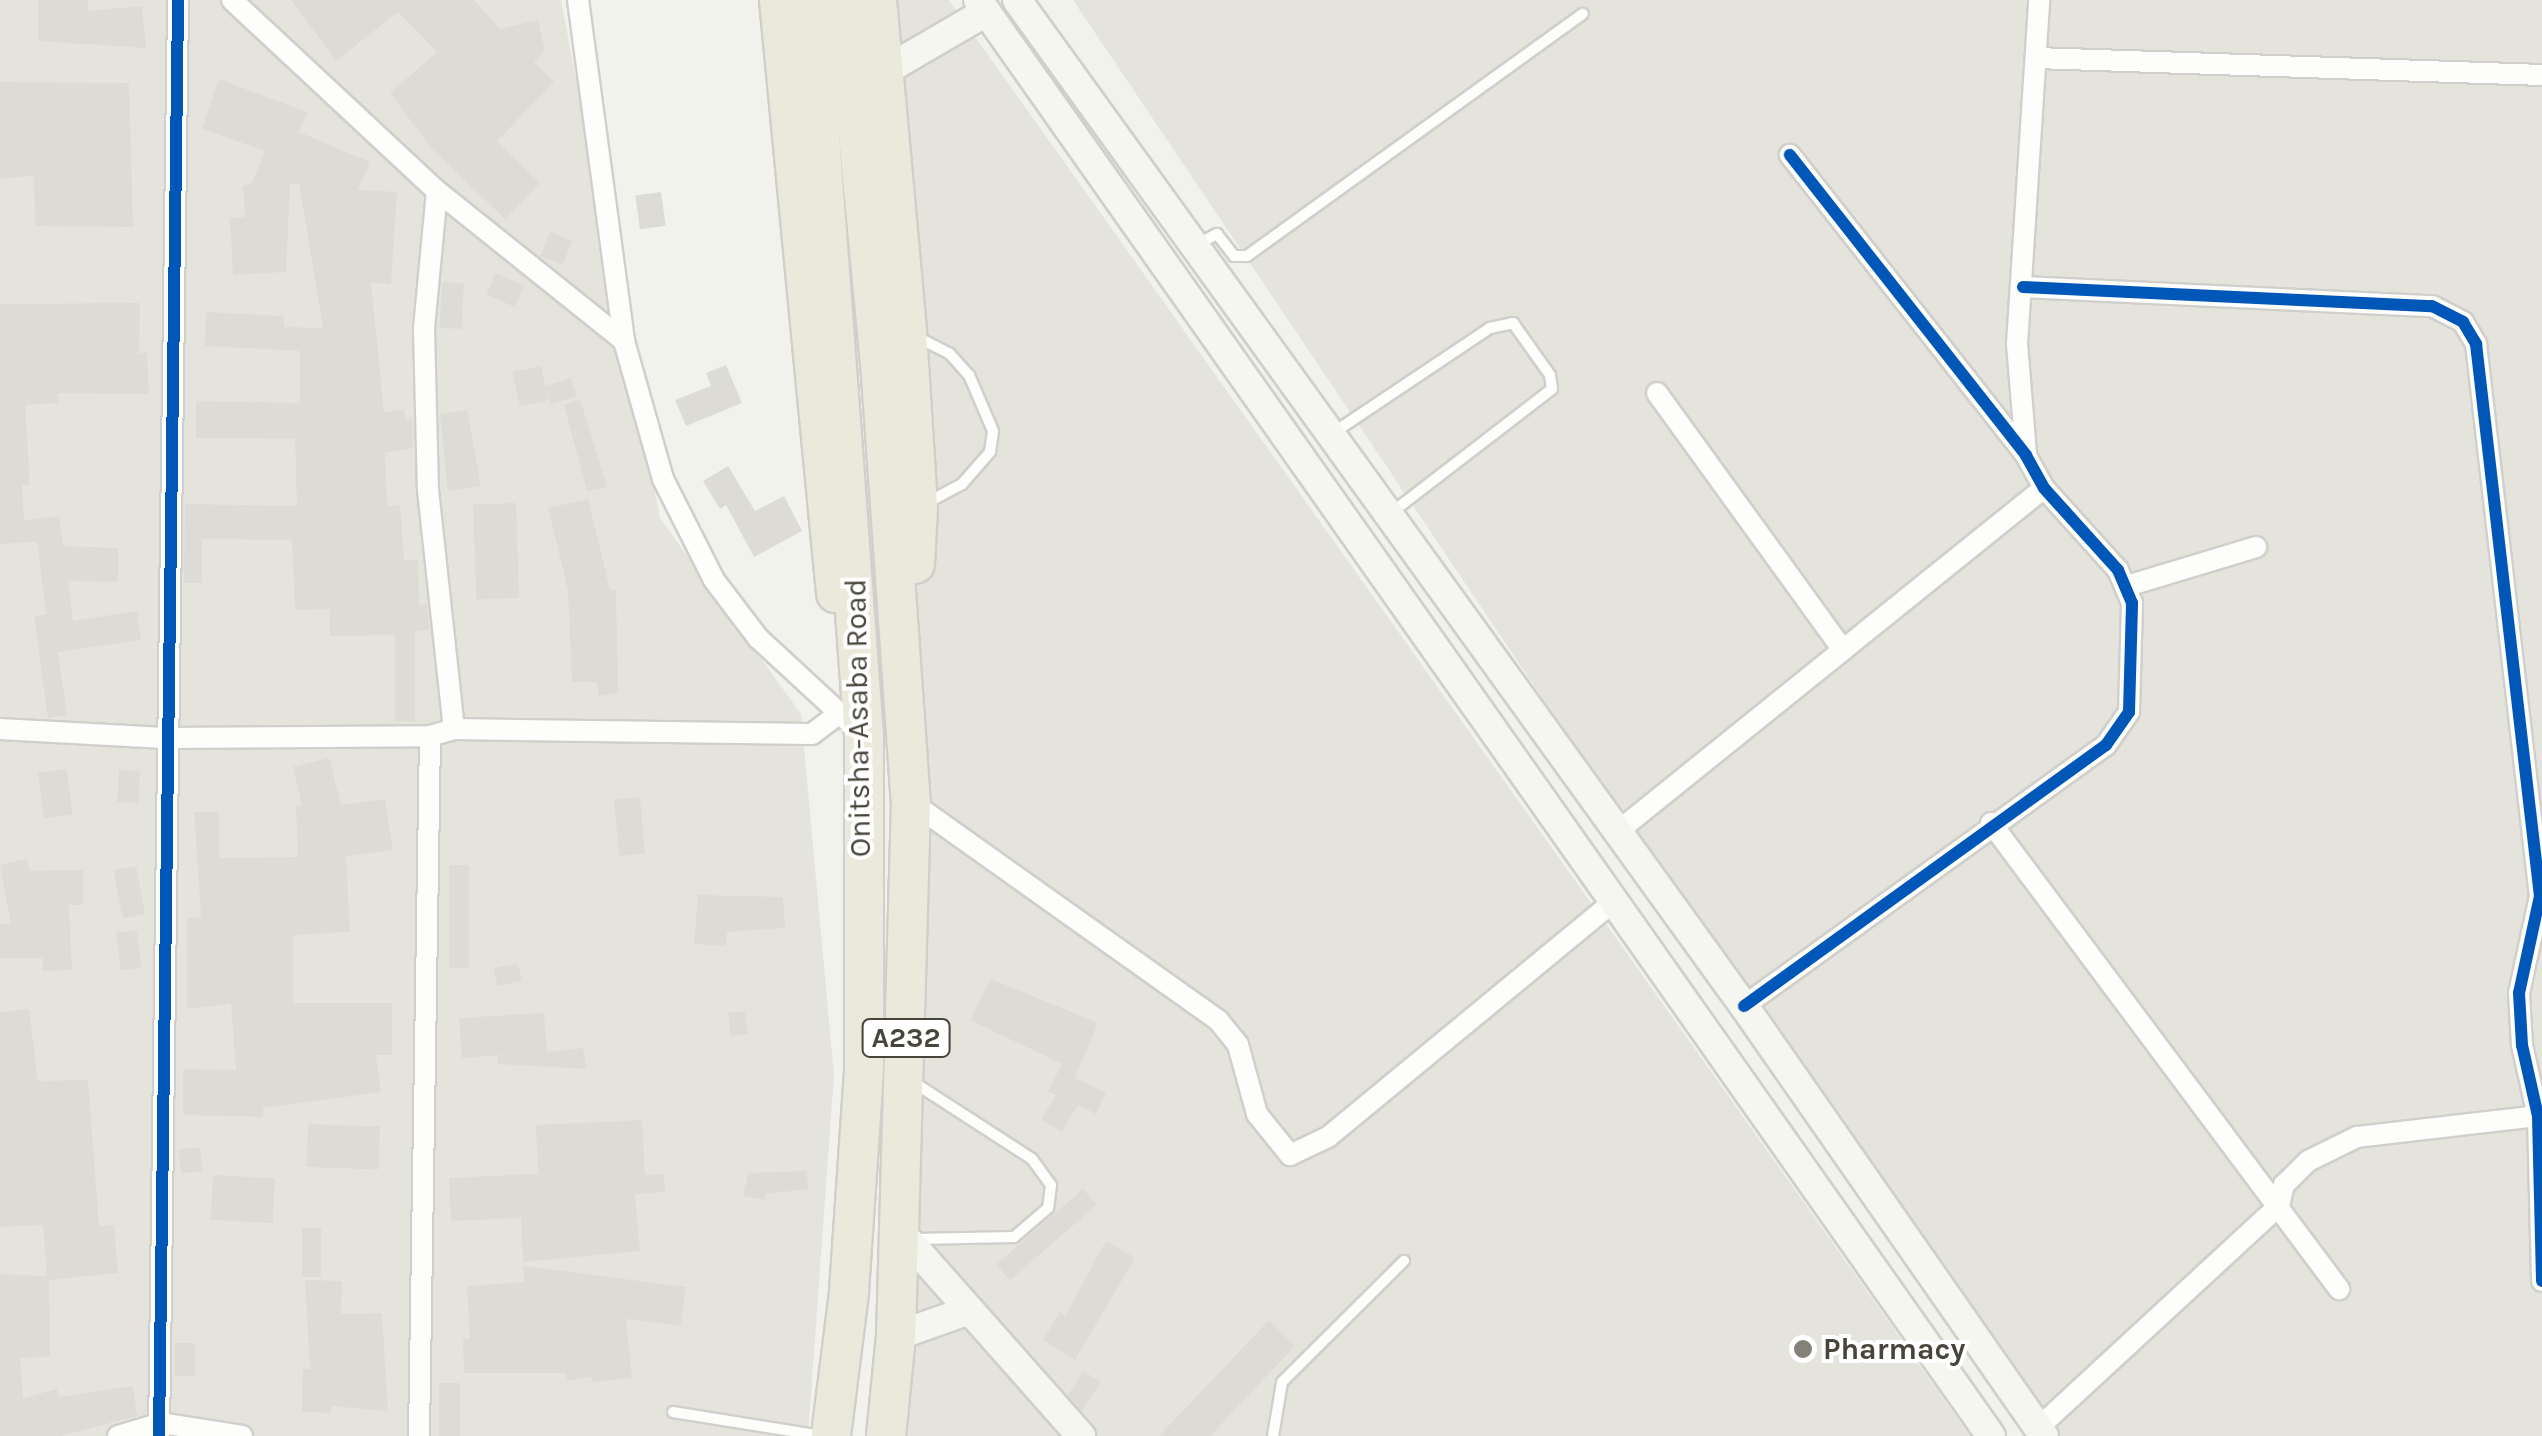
<!DOCTYPE html>
<html>
<head>
<meta charset="utf-8">
<style>
	body { margin:0 }
	#map { position:relative; width:2542px; height:1436px; overflow:hidden; background:#f2f2ed; font-family:Karla,sans-serif }
	div>[style] { position:absolute }
	[style*='--x'] { left:calc(var(--x)*1px); top:calc(var(--y)*1px); width:calc(var(--w)*1px); rotate:calc(var(--a)*1deg) }
	.residential>* { inset:0; background:#e5e4dc }
	.building>* { inset:0; background:#dcdbd6; transform-origin:0 0 }
	.roads { filter:drop-shadow(2px 0 #d0cfcb) drop-shadow(-2px 0 #d0cfcb) drop-shadow(0 2px #d0cfcb) drop-shadow(0 -2px #d0cfcb) }
	.lane>* { height:10px; margin:-5px; padding:0 5px; transform-origin:5px; border-radius:5px; background:#fdfdfc }
	.street>* { height:20px; margin:-10px; padding:0 10px; transform-origin:10px; border-radius:10px; background:#fdfdfc }
	.secondary>* { height:28px; margin:-14px; padding:0 14px; transform-origin:14px; border-radius:14px; background:#f6f6f1 }
	.highway>* { height:38px; margin:-19px; padding:0 19px; transform-origin:19px; border-radius:19px; background:#ebe9dc }
	.cycleway>* { height:12px; margin:-6px; padding:0 6px; transform-origin:6px; border-radius:6px; background:#0057b8 }
	.dots>* { width:28px; height:28px; translate:-50% -50%; box-sizing:border-box; border:5px solid #fff; border-radius:50% }
	span { translate:-50% -50%; white-space:nowrap; text-align:center; line-height:1.15; -webkit-text-stroke:8px #fff; paint-order:stroke }
	.shield-label span { padding:2px 8px; background:#fff; border:2px solid; border-radius:8px; -webkit-text-stroke-width:0 }
	.shield-label { font-size:28px; color:#474439; font-weight:700 }
	.street-label { font-size:30px; color:#474439 }
	.poi-label { font-size:30px; color:#474439; font-weight:700 }
	.left { translate:0 -50%; text-align:left }
</style>
</head>
<body>
<div id="map">
	<div class="residential">
		<div style="clip-path:polygon(0 0,561px 0,660px 518px,801px 714px,834px 1075px,808px 1436px,0 1436px)"></div>
		<div style="clip-path:polygon(855px 0,949px 0,1970px 1436px,902px 1436px,917px 1216px)"></div>
		<div style="clip-path:polygon(1073px 0,2542px 0,2542px 1436px,2053px 1436px,1834px 1132px)"></div>
	</div>
	<div class="building">
		<div style="clip-path:polygon(38px 0,88px 0,88px 11px,142px 6px,146px 48px,38px 41px)"></div>
		<div style="clip-path:polygon(291px 0,474px 0,500px 29px,538px 20px,545px 51px,534px 62px,554px 82px,497px 141px,540px 183px,505px 219px,432px 149px,390px 93px,437px 52px,398px 12px,336px 61px)"></div>
		<div style="clip-path:polygon(219px 79px,307px 112px,299px 132px,370px 162px,358px 190px,397px 192px,391px 284px,371px 283px,384px 412px,404px 409px,406px 420px,412px 419px,413px 448px,385px 453px,387px 506px,400px 505px,404px 560px,418px 560px,419px 605px,427px 604px,429px 630px,415px 631px,415px 721px,395px 721px,395px 635px,330px 636px,330px 609px,295px 610px,292px 540px,202px 539px,202px 583px,184px 583px,185px 504px,297px 506px,295px 439px,196px 438px,196px 401px,300px 403px,300px 351px,205px 346px,206px 312px,284px 316px,284px 327px,323px 328px,299px 183px,290px 184px,286px 272px,233px 275px,230px 218px,245px 217px,243px 185px,251px 185px,265px 151px,202px 129px)"></div>
		<div style="clip-path:polygon(0 82px,129px 83px,133px 227px,35px 226px,34px 175px,0 179px)"></div>
		<div style="left:661px;top:192px;width:34px;height:26px;rotate:82deg"></div>
		<div style="left:550px;top:232px;width:24px;height:26px;rotate:22deg"></div>
		<div style="left:496px;top:273px;width:31px;height:23px;rotate:25deg"></div>
		<div style="left:442px;top:282px;width:22px;height:46px;rotate:3deg"></div>
		<div style="clip-path:polygon(140px 303px,139px 354px,147px 352px,149px 394px,58px 393px,59px 403px,25px 405px,30px 485px,22px 485px,24px 520px,59px 516px,63px 546px,118px 548px,118px 582px,68px 581px,73px 621px,137px 611px,141px 640px,58px 652px,67px 715px,48px 718px,34px 616px,46px 614px,37px 542px,0 544px,0 304px)"></div>
		<div style="clip-path:polygon(726px 365px,742px 403px,686px 426px,675px 400px,711px 386px,706px 373px)"></div>
		<div style="left:541px;top:366px;width:35px;height:29px;rotate:78deg"></div>
		<div style="left:571px;top:378px;width:19px;height:27px;rotate:72deg"></div>
		<div style="clip-path:polygon(580px 399px,607px 487px,587px 491px,564px 405px)"></div>
		<div style="clip-path:polygon(467px 410px,481px 486px,448px 491px,440px 414px)"></div>
		<div style="clip-path:polygon(728px 466px,755px 511px,784px 496px,802px 531px,754px 557px,726px 505px,720px 509px,703px 481px)"></div>
		<div style="clip-path:polygon(588px 499px,610px 590px,616px 590px,618px 693px,599px 696px,597px 682px,572px 682px,568px 590px,548px 508px)"></div>
		<div style="left:516px;top:503px;width:95px;height:43px;rotate:88deg"></div>
		<div style="clip-path:polygon(329px 758px,341px 805px,385px 799px,393px 850px,346px 856px,350px 932px,293px 935px,293px 1003px,392px 1003px,392px 1055px,376px 1055px,381px 1092px,263px 1108px,263px 1117px,183px 1115px,183px 1069px,236px 1070px,231px 1004px,187px 1009px,187px 918px,201px 917px,194px 812px,219px 812px,219px 858px,298px 857px,296px 806px,302px 806px,293px 767px)"></div>
		<div style="left:67px;top:769px;width:46px;height:29px;rotate:83deg"></div>
		<div style="left:119px;top:770px;width:21px;height:32px;rotate:3deg"></div>
		<div style="left:640px;top:797px;width:57px;height:26px;rotate:85deg"></div>
		<div style="clip-path:polygon(27px 859px,30px 871px,83px 870px,83px 905px,69px 905px,72px 970px,43px 971px,42px 958px,0 958px,0 924px,11px 924px,0 865px)"></div>
		<div style="left:449px;top:865px;width:20px;height:103px"></div>
		<div style="left:136px;top:866px;width:49px;height:23px;rotate:79deg"></div>
		<div style="clip-path:polygon(698px 895px,783px 897px,785px 928px,727px 932px,726px 946px,694px 944px)"></div>
		<div style="left:137px;top:930px;width:38px;height:21px;rotate:83deg"></div>
		<div style="left:518px;top:963px;width:18px;height:25px;rotate:77deg"></div>
		<div style="clip-path:polygon(991px 979px,1098px 1023px,1075px 1078px,1106px 1093px,1096px 1114px,1078px 1105px,1062px 1132px,1041px 1119px,1056px 1095px,1048px 1091px,1062px 1064px,970px 1020px)"></div>
		<div style="clip-path:polygon(29px 1009px,38px 1081px,88px 1080px,99px 1226px,114px 1225px,118px 1273px,49px 1280px,50px 1357px,20px 1358px,23px 1398px,57px 1389px,59px 1397px,133px 1386px,137px 1416px,60px 1436px,0 1436px,0 1274px,47px 1276px,43px 1225px,0 1227px,0 1012px)"></div>
		<div style="left:745px;top:1011px;width:23px;height:17px;rotate:83deg"></div>
		<div style="clip-path:polygon(544px 1013px,547px 1052px,583px 1048px,586px 1069px,498px 1064px,498px 1056px,518px 1054px,462px 1058px,459px 1018px)"></div>
		<div style="clip-path:polygon(642px 1120px,645px 1175px,664px 1174px,665px 1192px,635px 1194px,640px 1251px,523px 1262px,521px 1218px,451px 1221px,449px 1178px,538px 1174px,536px 1125px)"></div>
		<div style="left:308px;top:1124px;width:72px;height:43px;rotate:2deg"></div>
		<div style="left:200px;top:1147px;width:24px;height:22px;rotate:83deg"></div>
		<div style="clip-path:polygon(806px 1171px,809px 1189px,766px 1194px,765px 1200px,743px 1196px,748px 1173px)"></div>
		<div style="left:213px;top:1175px;width:62px;height:45px;rotate:3deg"></div>
		<div style="left:1083px;top:1189px;width:21px;height:115px;rotate:49deg"></div>
		<div style="left:302px;top:1228px;width:19px;height:49px"></div>
		<div style="clip-path:polygon(1106px 1241px,1135px 1258px,1075px 1360px,1043px 1340px,1060px 1312px,1065px 1316px)"></div>
		<div style="clip-path:polygon(523px 1266px,686px 1287px,681px 1326px,626px 1319px,632px 1378px,592px 1382px,592px 1376px,567px 1381px,566px 1373px,464px 1373px,463px 1339px,470px 1339px,467px 1286px,524px 1282px)"></div>
		<div style="clip-path:polygon(305px 1280px,342px 1281px,341px 1314px,382px 1313px,388px 1411px,331px 1406px,331px 1413px,302px 1412px,303px 1369px,310px 1369px)"></div>
		<div style="clip-path:polygon(1269px 1320px,1295px 1346px,1210px 1436px,1159px 1436px)"></div>
		<div style="left:174px;top:1343px;width:21px;height:33px"></div>
		<div style="clip-path:polygon(1083px 1371px,1101px 1382px,1082px 1411px,1068px 1395px)"></div>
		<div style="left:439px;top:1383px;width:21px;height:53px"></div>
	</div>
	<div class="roads">
		<div class="lane">
			<div style="--x:1196;--y:245;--w:24;--a:-28"></div>
			<div style="--x:1217;--y:234;--w:28;--a:52"></div>
			<div style="--x:1234;--y:256;--w:13;--a:0"></div>
			<div style="--x:1247;--y:256;--w:414;--a:-35.8"></div>
			<div style="--x:917;--y:337;--w:36;--a:27"></div>
			<div style="--x:949;--y:353;--w:30;--a:48"></div>
			<div style="--x:969;--y:375;--w:61;--a:66.8"></div>
			<div style="--x:993;--y:431;--w:21;--a:98"></div>
			<div style="--x:990;--y:452;--w:43;--a:131.2"></div>
			<div style="--x:962;--y:484;--w:42;--a:151.6"></div>
			<div style="--x:1333;--y:433;--w:189;--a:-33.8"></div>
			<div style="--x:1490;--y:328;--w:24;--a:-12"></div>
			<div style="--x:1513;--y:323;--w:64;--a:54.6"></div>
			<div style="--x:1550;--y:375;--w:14;--a:82"></div>
			<div style="--x:1552;--y:389;--w:203;--a:142.4"></div>
			<div style="--x:910;--y:1080;--w:145;--a:32.9"></div>
			<div style="--x:1032;--y:1159;--w:32;--a:54"></div>
			<div style="--x:1051;--y:1185;--w:23;--a:97"></div>
			<div style="--x:1048;--y:1208;--w:45;--a:139.5"></div>
			<div style="--x:1014;--y:1237;--w:98;--a:178.8"></div>
			<div style="--x:673;--y:1412;--w:152;--a:9.1"></div>
			<div style="--x:1273;--y:1436;--w:55;--a:-80.5"></div>
			<div style="--x:1282;--y:1382;--w:172;--a:-44.8"></div>
		</div>
		<div class="street">
			<div style="--x:232;--y:0;--w:280;--a:43"></div>
			<div style="--x:437;--y:191;--w:240;--a:38.7"></div>
			<div style="--x:624;--y:341;--w:143;--a:74.2"></div>
			<div style="--x:663;--y:479;--w:113;--a:63.2"></div>
			<div style="--x:714;--y:580;--w:73;--a:52.8"></div>
			<div style="--x:758;--y:638;--w:143;--a:42.7"></div>
			<div style="--x:578;--y:0;--w:344;--a:82.3"></div>
			<div style="--x:2036;--y:58;--w:506;--a:1.92"></div>
			<div style="--x:437;--y:191;--w:138;--a:95.4"></div>
			<div style="--x:424;--y:328;--w:162;--a:88.6"></div>
			<div style="--x:428;--y:490;--w:240;--a:83.8"></div>
			<div style="--x:2023;--y:287;--w:409;--a:2.7"></div>
			<div style="--x:2432;--y:306;--w:35;--a:27"></div>
			<div style="--x:2463;--y:322;--w:26;--a:59"></div>
			<div style="--x:2476;--y:344;--w:556;--a:83.39"></div>
			<div style="--x:2540;--y:896;--w:99;--a:102.2"></div>
			<div style="--x:2519;--y:993;--w:52;--a:86.7"></div>
			<div style="--x:2522;--y:1045;--w:73;--a:77.3"></div>
			<div style="--x:2538;--y:1116;--w:165;--a:88.6"></div>
			<div style="--x:1657;--y:393;--w:317;--a:54.1"></div>
			<div style="--x:2026;--y:453;--w:109;--a:-94.7"></div>
			<div style="--x:2017;--y:344;--w:345;--a:-86.3"></div>
			<div style="--x:2127;--y:586;--w:135;--a:-16.8"></div>
			<div style="--x:0;--y:729;--w:165;--a:3.1"></div>
			<div style="--x:165;--y:738;--w:265;--a:-0.4"></div>
			<div style="--x:430;--y:736;--w:25;--a:-16"></div>
			<div style="--x:454;--y:729;--w:358;--a:0.8"></div>
			<div style="--x:812;--y:734;--w:34;--a:-37"></div>
			<div style="--x:911;--y:802;--w:377;--a:35.4"></div>
			<div style="--x:1218;--y:1020;--w:32;--a:51"></div>
			<div style="--x:1238;--y:1045;--w:72;--a:74.6"></div>
			<div style="--x:1257;--y:1114;--w:53;--a:51.2"></div>
			<div style="--x:1290;--y:1155;--w:42;--a:-25.3"></div>
			<div style="--x:1328;--y:1137;--w:371;--a:-39.5"></div>
			<div style="--x:1991;--y:823;--w:582;--a:53.25"></div>
			<div style="--x:1617;--y:832;--w:548;--a:-38.86"></div>
			<div style="--x:1744;--y:1006;--w:446;--a:-35.8"></div>
			<div style="--x:2106;--y:745;--w:40;--a:-55.1"></div>
			<div style="--x:2129;--y:712;--w:109;--a:-88.4"></div>
			<div style="--x:2132;--y:603;--w:36;--a:-113"></div>
			<div style="--x:2118;--y:570;--w:110;--a:-132.1"></div>
			<div style="--x:2044;--y:488;--w:38;--a:-119"></div>
			<div style="--x:2026;--y:455;--w:382;--a:-128.2"></div>
			<div style="--x:2038;--y:1428;--w:328;--a:-42.7"></div>
			<div style="--x:2279;--y:1206;--w:22;--a:-77"></div>
			<div style="--x:2284;--y:1185;--w:34;--a:-45"></div>
			<div style="--x:2308;--y:1161;--w:55;--a:-26.1"></div>
			<div style="--x:2357;--y:1137;--w:182;--a:-6.6"></div>
			<div style="--x:118;--y:1436;--w:45;--a:-16.8"></div>
			<div style="--x:161;--y:1423;--w:82;--a:9.1"></div>
			<div style="--x:159;--y:1436;--w:1436;--a:-89.24"></div>
			<div style="--x:419;--y:1436;--w:700;--a:-89.1"></div>
		</div>
		<div class="secondary">
			<div style="--x:978;--y:0;--w:1757;--a:54.8"></div>
			<div style="--x:1017;--y:0;--w:1241;--a:54.15"></div>
			<div style="--x:1744;--y:1006;--w:524;--a:55.1"></div>
			<div style="--x:888;--y:69;--w:113;--a:-30.2"></div>
			<div style="--x:897;--y:1228;--w:278;--a:48.5"></div>
			<div style="--x:896;--y:1336;--w:78;--a:-19.4"></div>
		</div>
		<div class="highway">
			<div style="--x:779;--y:0;--w:596;--a:84.51"></div>
			<div style="--x:810;--y:0;--w:738;--a:85.8"></div>
			<div style="--x:864;--y:736;--w:335;--a:90"></div>
			<div style="--x:864;--y:1071;--w:223;--a:93.9"></div>
			<div style="--x:849;--y:1293;--w:144;--a:97.2"></div>
			<div style="--x:845;--y:0;--w:364;--a:84.5"></div>
			<div style="--x:880;--y:362;--w:441;--a:86"></div>
			<div style="--x:911;--y:802;--w:534;--a:91.61"></div>
			<div style="--x:896;--y:1336;--w:100;--a:95.7"></div>
			<div style="--x:877;--y:0;--w:333;--a:84.8"></div>
			<div style="--x:907;--y:332;--w:176;--a:86.4"></div>
			<div style="--x:918;--y:508;--w:56;--a:93.1"></div>
		</div>
	</div>
	<div class="cycleway">
		<div style="--x:2023;--y:287;--w:409;--a:2.7"></div>
		<div style="--x:2432;--y:306;--w:35;--a:27"></div>
		<div style="--x:2463;--y:322;--w:26;--a:59"></div>
		<div style="--x:2476;--y:344;--w:556;--a:83.39"></div>
		<div style="--x:2540;--y:896;--w:99;--a:102.2"></div>
		<div style="--x:2519;--y:993;--w:52;--a:86.7"></div>
		<div style="--x:2522;--y:1045;--w:73;--a:77.3"></div>
		<div style="--x:2538;--y:1116;--w:165;--a:88.6"></div>
		<div style="--x:1744;--y:1006;--w:446;--a:-35.8"></div>
		<div style="--x:2106;--y:745;--w:40;--a:-55.1"></div>
		<div style="--x:2129;--y:712;--w:109;--a:-88.4"></div>
		<div style="--x:2132;--y:603;--w:36;--a:-113"></div>
		<div style="--x:2118;--y:570;--w:110;--a:-132.1"></div>
		<div style="--x:2044;--y:488;--w:38;--a:-119"></div>
		<div style="--x:2026;--y:455;--w:382;--a:-128.2"></div>
		<div style="--x:159;--y:1436;--w:1436;--a:-89.24"></div>
	</div>
	<div class="dots">
		<div style="left:1803px;top:1349px;background:#838178"></div>
	</div>
	<div class="shield-label">
		<span style="left:906px;top:1038px">A232</span>
	</div>
	<div class="street-label">
		<span style="left:858px;top:718px;rotate:-91deg">Onitsha-Asaba Road</span>
	</div>
	<div class="poi-label">
		<span class="left" style="left:1823px;top:1349px">Pharmacy</span>
	</div>
</div>
</body>
</html>
